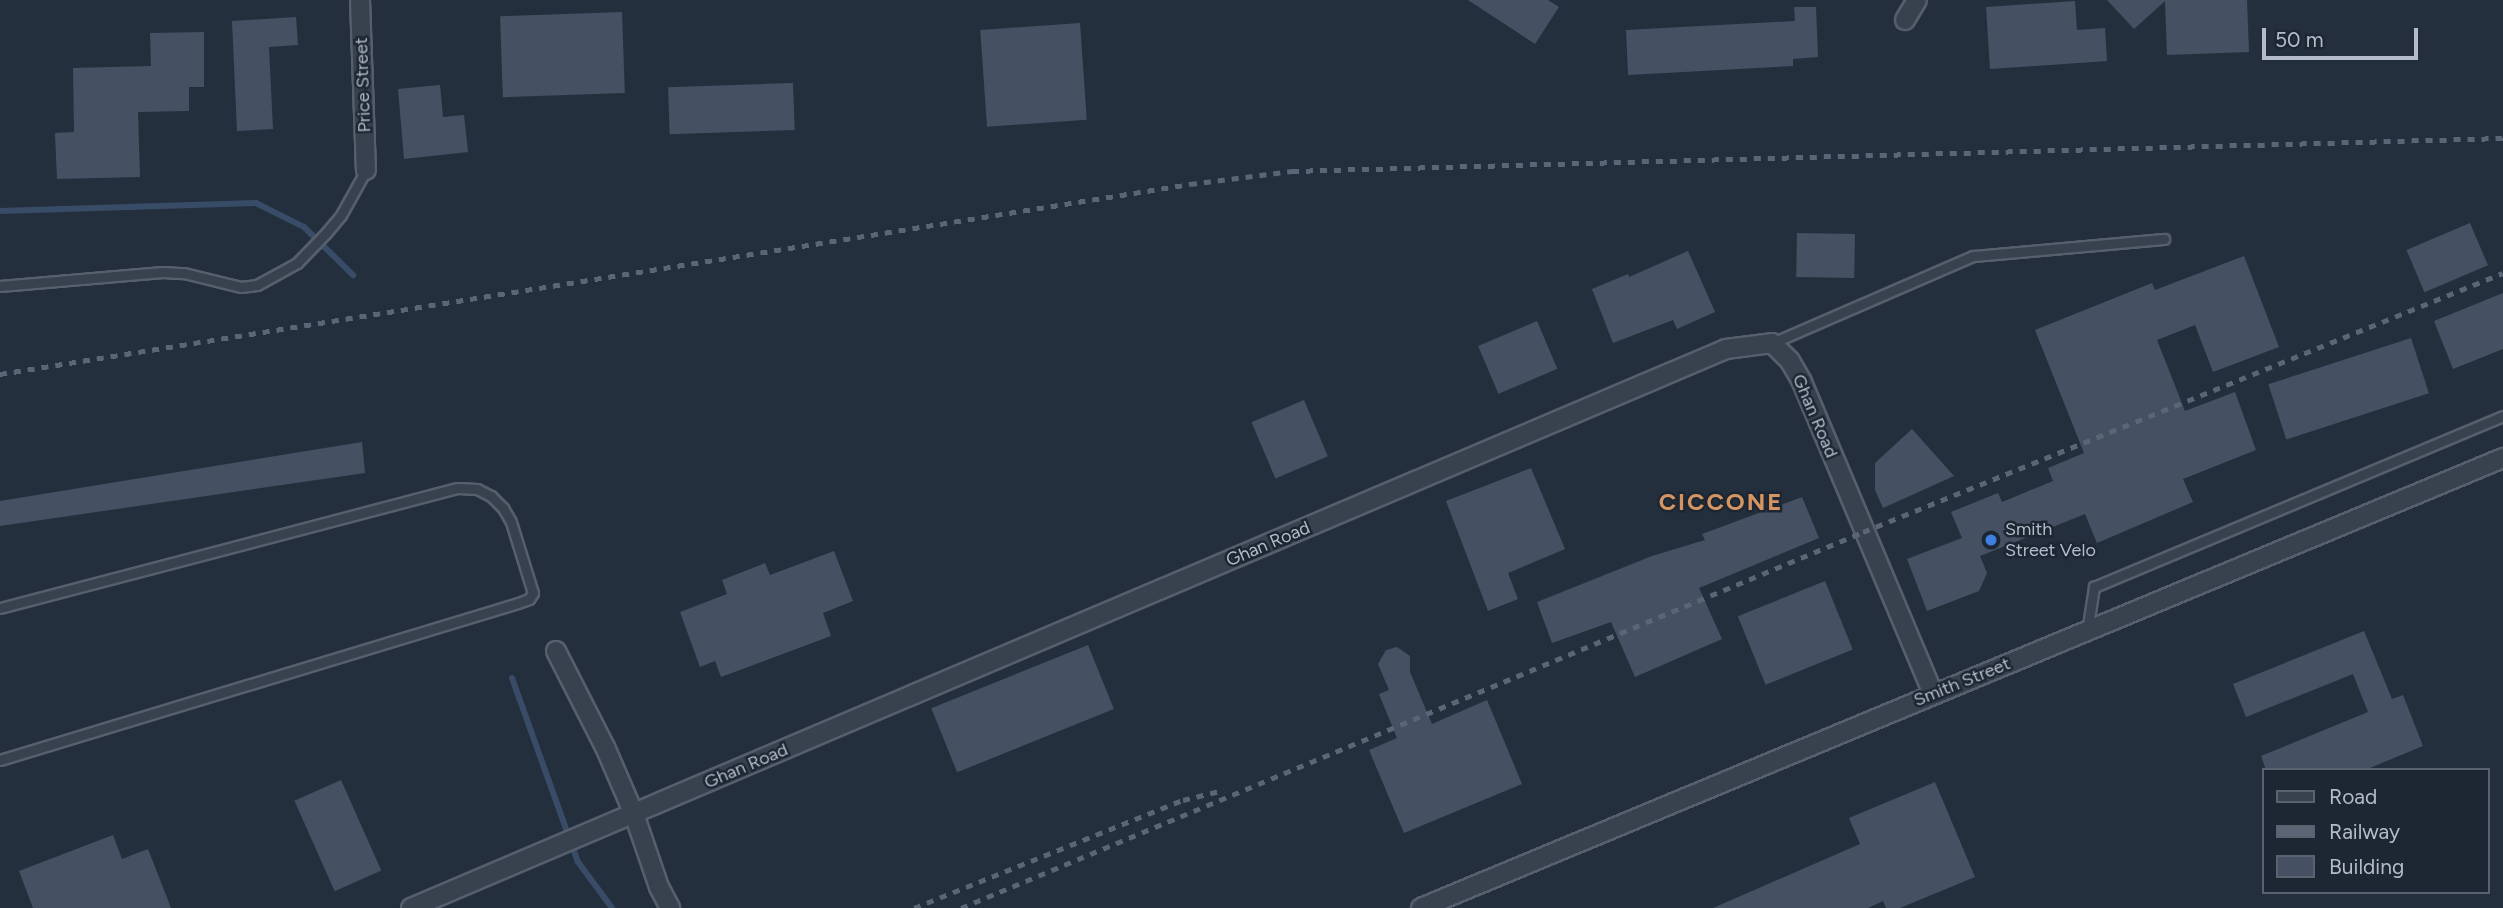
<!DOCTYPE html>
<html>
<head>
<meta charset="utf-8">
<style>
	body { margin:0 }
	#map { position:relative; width:2503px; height:908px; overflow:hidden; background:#242f3e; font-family:Figtree,sans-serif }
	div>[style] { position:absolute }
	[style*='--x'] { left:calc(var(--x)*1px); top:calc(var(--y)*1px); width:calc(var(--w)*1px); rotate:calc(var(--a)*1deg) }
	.stream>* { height:6px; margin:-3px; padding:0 3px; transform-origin:3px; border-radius:3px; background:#394c67 }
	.building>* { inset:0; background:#455162; transform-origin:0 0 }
	.roads { filter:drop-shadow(2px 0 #565f6c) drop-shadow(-2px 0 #565f6c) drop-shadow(0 2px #565f6c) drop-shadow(0 -2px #565f6c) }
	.service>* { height:9px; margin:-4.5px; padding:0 4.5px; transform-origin:4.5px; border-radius:4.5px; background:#38414e }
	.minor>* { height:18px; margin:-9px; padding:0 9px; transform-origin:9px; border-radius:9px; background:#38414e }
	.rail>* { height:5px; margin-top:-2.5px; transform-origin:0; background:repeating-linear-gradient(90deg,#5a6575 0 7px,transparent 0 14px) }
	.dots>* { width:19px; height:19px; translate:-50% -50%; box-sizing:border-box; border:4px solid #1d2633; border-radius:50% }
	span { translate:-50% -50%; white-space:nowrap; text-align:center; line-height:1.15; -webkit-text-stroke:5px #1d2633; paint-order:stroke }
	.street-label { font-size:18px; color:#b4bcc9 }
	.poi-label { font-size:18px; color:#b4bcc9 }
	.left { translate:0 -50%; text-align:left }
	.district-label { font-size:24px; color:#d59563; font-weight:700; letter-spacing:2px }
	.legend { position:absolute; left:2262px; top:768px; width:228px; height:126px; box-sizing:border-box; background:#1d2633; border:2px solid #59626f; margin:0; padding:9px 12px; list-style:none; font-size:21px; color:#b4bcc9 }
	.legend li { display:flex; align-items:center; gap:14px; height:35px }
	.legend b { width:35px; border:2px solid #59626f }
	.scale { position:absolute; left:2262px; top:28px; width:156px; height:32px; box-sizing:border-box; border:4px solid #b4bcc9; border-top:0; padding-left:9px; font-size:21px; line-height:24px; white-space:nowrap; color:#b4bcc9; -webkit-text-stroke:5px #1d2633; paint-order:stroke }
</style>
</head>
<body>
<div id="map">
	<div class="stream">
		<div style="--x:0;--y:211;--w:256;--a:-1.8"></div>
		<div style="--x:256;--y:203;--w:54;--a:26.6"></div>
		<div style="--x:304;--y:227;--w:69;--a:44.4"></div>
		<div style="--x:512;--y:678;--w:195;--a:70.3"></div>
		<div style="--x:578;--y:862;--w:57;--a:53.5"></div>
	</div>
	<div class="building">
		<div style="clip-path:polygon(1468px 0,1548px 0,1559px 7px,1535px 44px)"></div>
		<div style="clip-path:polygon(2107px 0,2247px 0,2249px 52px,2167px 55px,2165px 1px,2134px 29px)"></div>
		<div style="clip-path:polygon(2075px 1px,2077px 30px,2105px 28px,2107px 61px,1990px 69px,1986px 7px)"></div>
		<div style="clip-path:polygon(1794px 7px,1816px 7px,1818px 57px,1793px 59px,1793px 66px,1628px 75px,1626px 30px,1795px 21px)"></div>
		<div style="left:622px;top:12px;width:81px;height:122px;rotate:88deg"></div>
		<div style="clip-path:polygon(296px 17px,298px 45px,269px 47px,273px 129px,237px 131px,232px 21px)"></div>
		<div style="left:1080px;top:23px;width:97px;height:100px;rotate:86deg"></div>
		<div style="clip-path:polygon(204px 32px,204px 87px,189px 87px,189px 111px,138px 112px,140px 177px,57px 179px,55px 133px,74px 132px,73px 68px,151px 66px,150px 33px)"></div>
		<div style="left:793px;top:83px;width:47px;height:125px;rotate:88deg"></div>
		<div style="clip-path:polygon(440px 85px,443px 117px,464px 115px,468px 152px,404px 159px,398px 89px)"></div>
		<div style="left:2470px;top:223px;width:46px;height:69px;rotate:67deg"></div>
		<div style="left:1797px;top:233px;width:58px;height:44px;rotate:1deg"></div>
		<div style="clip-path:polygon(1688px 251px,1715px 312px,1677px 329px,1673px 320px,1613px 343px,1592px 289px,1628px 274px,1629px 277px)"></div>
		<div style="clip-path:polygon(2244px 256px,2279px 347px,2213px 372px,2195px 325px,2157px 340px,2185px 411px,2235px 392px,2256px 450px,2183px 479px,2193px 502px,2097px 543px,2085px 514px,1980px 556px,1987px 573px,1979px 591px,1927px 611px,1907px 559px,1962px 538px,1951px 512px,1998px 493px,2002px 502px,2053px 481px,2048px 468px,2084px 453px,2035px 330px,2152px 283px,2155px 290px)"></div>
		<div style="clip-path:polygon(2503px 293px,2503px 349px,2453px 369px,2434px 321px)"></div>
		<div style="left:1537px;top:321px;width:52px;height:64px;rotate:67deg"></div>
		<div style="left:2411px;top:338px;width:58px;height:150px;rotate:72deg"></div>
		<div style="left:1304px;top:400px;width:61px;height:57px;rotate:67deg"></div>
		<div style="clip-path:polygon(1912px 429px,1954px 476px,1883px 508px,1875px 490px,1875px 463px)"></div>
		<div style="clip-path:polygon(362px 442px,365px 473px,0 526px,0 501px)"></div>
		<div style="clip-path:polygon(1531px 468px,1565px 549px,1508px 573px,1518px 599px,1488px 611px,1446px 501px)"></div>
		<div style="clip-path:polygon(1802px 497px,1819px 538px,1699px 588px,1722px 639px,1635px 677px,1611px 622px,1552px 643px,1537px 602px,1652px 556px,1705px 540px,1702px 534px)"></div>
		<div style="clip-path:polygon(834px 551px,853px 601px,823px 613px,831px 636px,721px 677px,715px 661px,700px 667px,680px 612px,727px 594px,722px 580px,765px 563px,770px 575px)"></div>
		<div style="left:1825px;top:581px;width:74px;height:94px;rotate:68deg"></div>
		<div style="clip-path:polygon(2364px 631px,2392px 699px,2403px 695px,2423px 746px,2365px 770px,2266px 770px,2261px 756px,2368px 712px,2353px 674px,2246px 717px,2233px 684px)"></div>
		<div style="left:1088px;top:645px;width:69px;height:169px;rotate:68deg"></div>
		<div style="clip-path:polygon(1397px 647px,1410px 656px,1410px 672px,1432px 724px,1487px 700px,1522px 784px,1404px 833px,1369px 750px,1397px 738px,1379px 694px,1389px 690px,1378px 664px,1386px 650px)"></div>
		<div style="left:341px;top:780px;width:99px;height:51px;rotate:66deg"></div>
		<div style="clip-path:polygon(1935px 782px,1975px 877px,1900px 908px,1886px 908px,1883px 901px,1868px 908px,1713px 908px,1860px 844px,1849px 818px)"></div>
		<div style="clip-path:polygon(113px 835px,122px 859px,148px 849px,171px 908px,33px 908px,19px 871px)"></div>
	</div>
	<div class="roads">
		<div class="service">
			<div style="--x:0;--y:286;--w:163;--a:-4.9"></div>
			<div style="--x:162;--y:272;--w:22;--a:3"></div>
			<div style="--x:184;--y:273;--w:59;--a:13.8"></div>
			<div style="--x:241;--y:287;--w:16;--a:-7"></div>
			<div style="--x:257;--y:285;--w:46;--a:-28.8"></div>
			<div style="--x:297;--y:263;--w:42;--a:-46"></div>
			<div style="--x:326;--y:233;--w:23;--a:-50"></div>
			<div style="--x:341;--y:215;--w:51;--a:-60.9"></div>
			<div style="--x:1772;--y:343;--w:219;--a:-23.4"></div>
			<div style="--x:1973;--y:256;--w:192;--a:-5.1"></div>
			<div style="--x:0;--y:608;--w:473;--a:-14.7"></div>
			<div style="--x:458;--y:488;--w:19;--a:3"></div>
			<div style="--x:477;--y:489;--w:16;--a:27"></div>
			<div style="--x:491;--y:496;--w:17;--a:45"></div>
			<div style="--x:503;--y:508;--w:16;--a:60"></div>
			<div style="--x:511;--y:522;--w:74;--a:72.8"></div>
			<div style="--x:533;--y:593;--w:7;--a:124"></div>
			<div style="--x:529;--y:599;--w:12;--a:160"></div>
			<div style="--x:518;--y:603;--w:541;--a:163.14"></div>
			<div style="--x:2087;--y:632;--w:46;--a:-81.2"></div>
			<div style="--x:2094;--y:587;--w:443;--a:-22.7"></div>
		</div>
		<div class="minor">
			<div style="--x:360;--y:0;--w:170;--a:88"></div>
			<div style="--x:1905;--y:20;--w:23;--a:-59"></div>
			<div style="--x:556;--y:651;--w:108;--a:63"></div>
			<div style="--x:605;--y:747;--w:73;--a:66.6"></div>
			<div style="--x:634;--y:814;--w:77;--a:71.1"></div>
			<div style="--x:659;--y:887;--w:24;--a:62"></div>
			<div style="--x:411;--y:908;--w:1429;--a:-23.03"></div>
			<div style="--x:1726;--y:349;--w:46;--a:-7.4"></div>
			<div style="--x:1772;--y:343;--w:25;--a:45"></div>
			<div style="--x:1790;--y:361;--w:24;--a:60"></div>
			<div style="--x:1802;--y:382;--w:337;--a:67.2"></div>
			<div style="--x:1421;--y:908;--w:1172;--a:-22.58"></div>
		</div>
	</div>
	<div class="rail">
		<div style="--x:0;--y:374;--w:1205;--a:-9.07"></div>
		<div style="--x:1190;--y:184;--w:103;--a:-7.3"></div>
		<div style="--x:1292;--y:171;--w:1211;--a:-1.56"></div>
		<div style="--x:914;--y:908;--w:290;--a:-21.9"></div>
		<div style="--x:1183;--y:800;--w:42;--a:-13.7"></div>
		<div style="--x:961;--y:908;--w:977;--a:-22.63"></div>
		<div style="--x:1863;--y:532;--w:690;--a:-22.03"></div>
	</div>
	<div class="dots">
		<div style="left:1991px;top:540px;background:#3f7fe0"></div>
	</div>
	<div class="street-label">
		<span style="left:363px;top:85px;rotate:-92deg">Price Street</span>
		<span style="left:1815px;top:416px;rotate:67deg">Ghan Road</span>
		<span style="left:1268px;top:544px;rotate:-23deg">Ghan Road</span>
		<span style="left:1962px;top:682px;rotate:-22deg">Smith Street</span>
		<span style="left:746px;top:766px;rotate:-23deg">Ghan Road</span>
	</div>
	<div class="poi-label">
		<span class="left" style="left:2005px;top:540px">Smith<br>Street Velo</span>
	</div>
	<div class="district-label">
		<span style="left:1721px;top:502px">CICCONE</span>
	</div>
	<ul class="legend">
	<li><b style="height:9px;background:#38414e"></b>Road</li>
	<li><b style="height:9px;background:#5a6575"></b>Railway</li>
	<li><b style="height:19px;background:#455162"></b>Building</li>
	</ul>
	<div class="scale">50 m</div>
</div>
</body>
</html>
